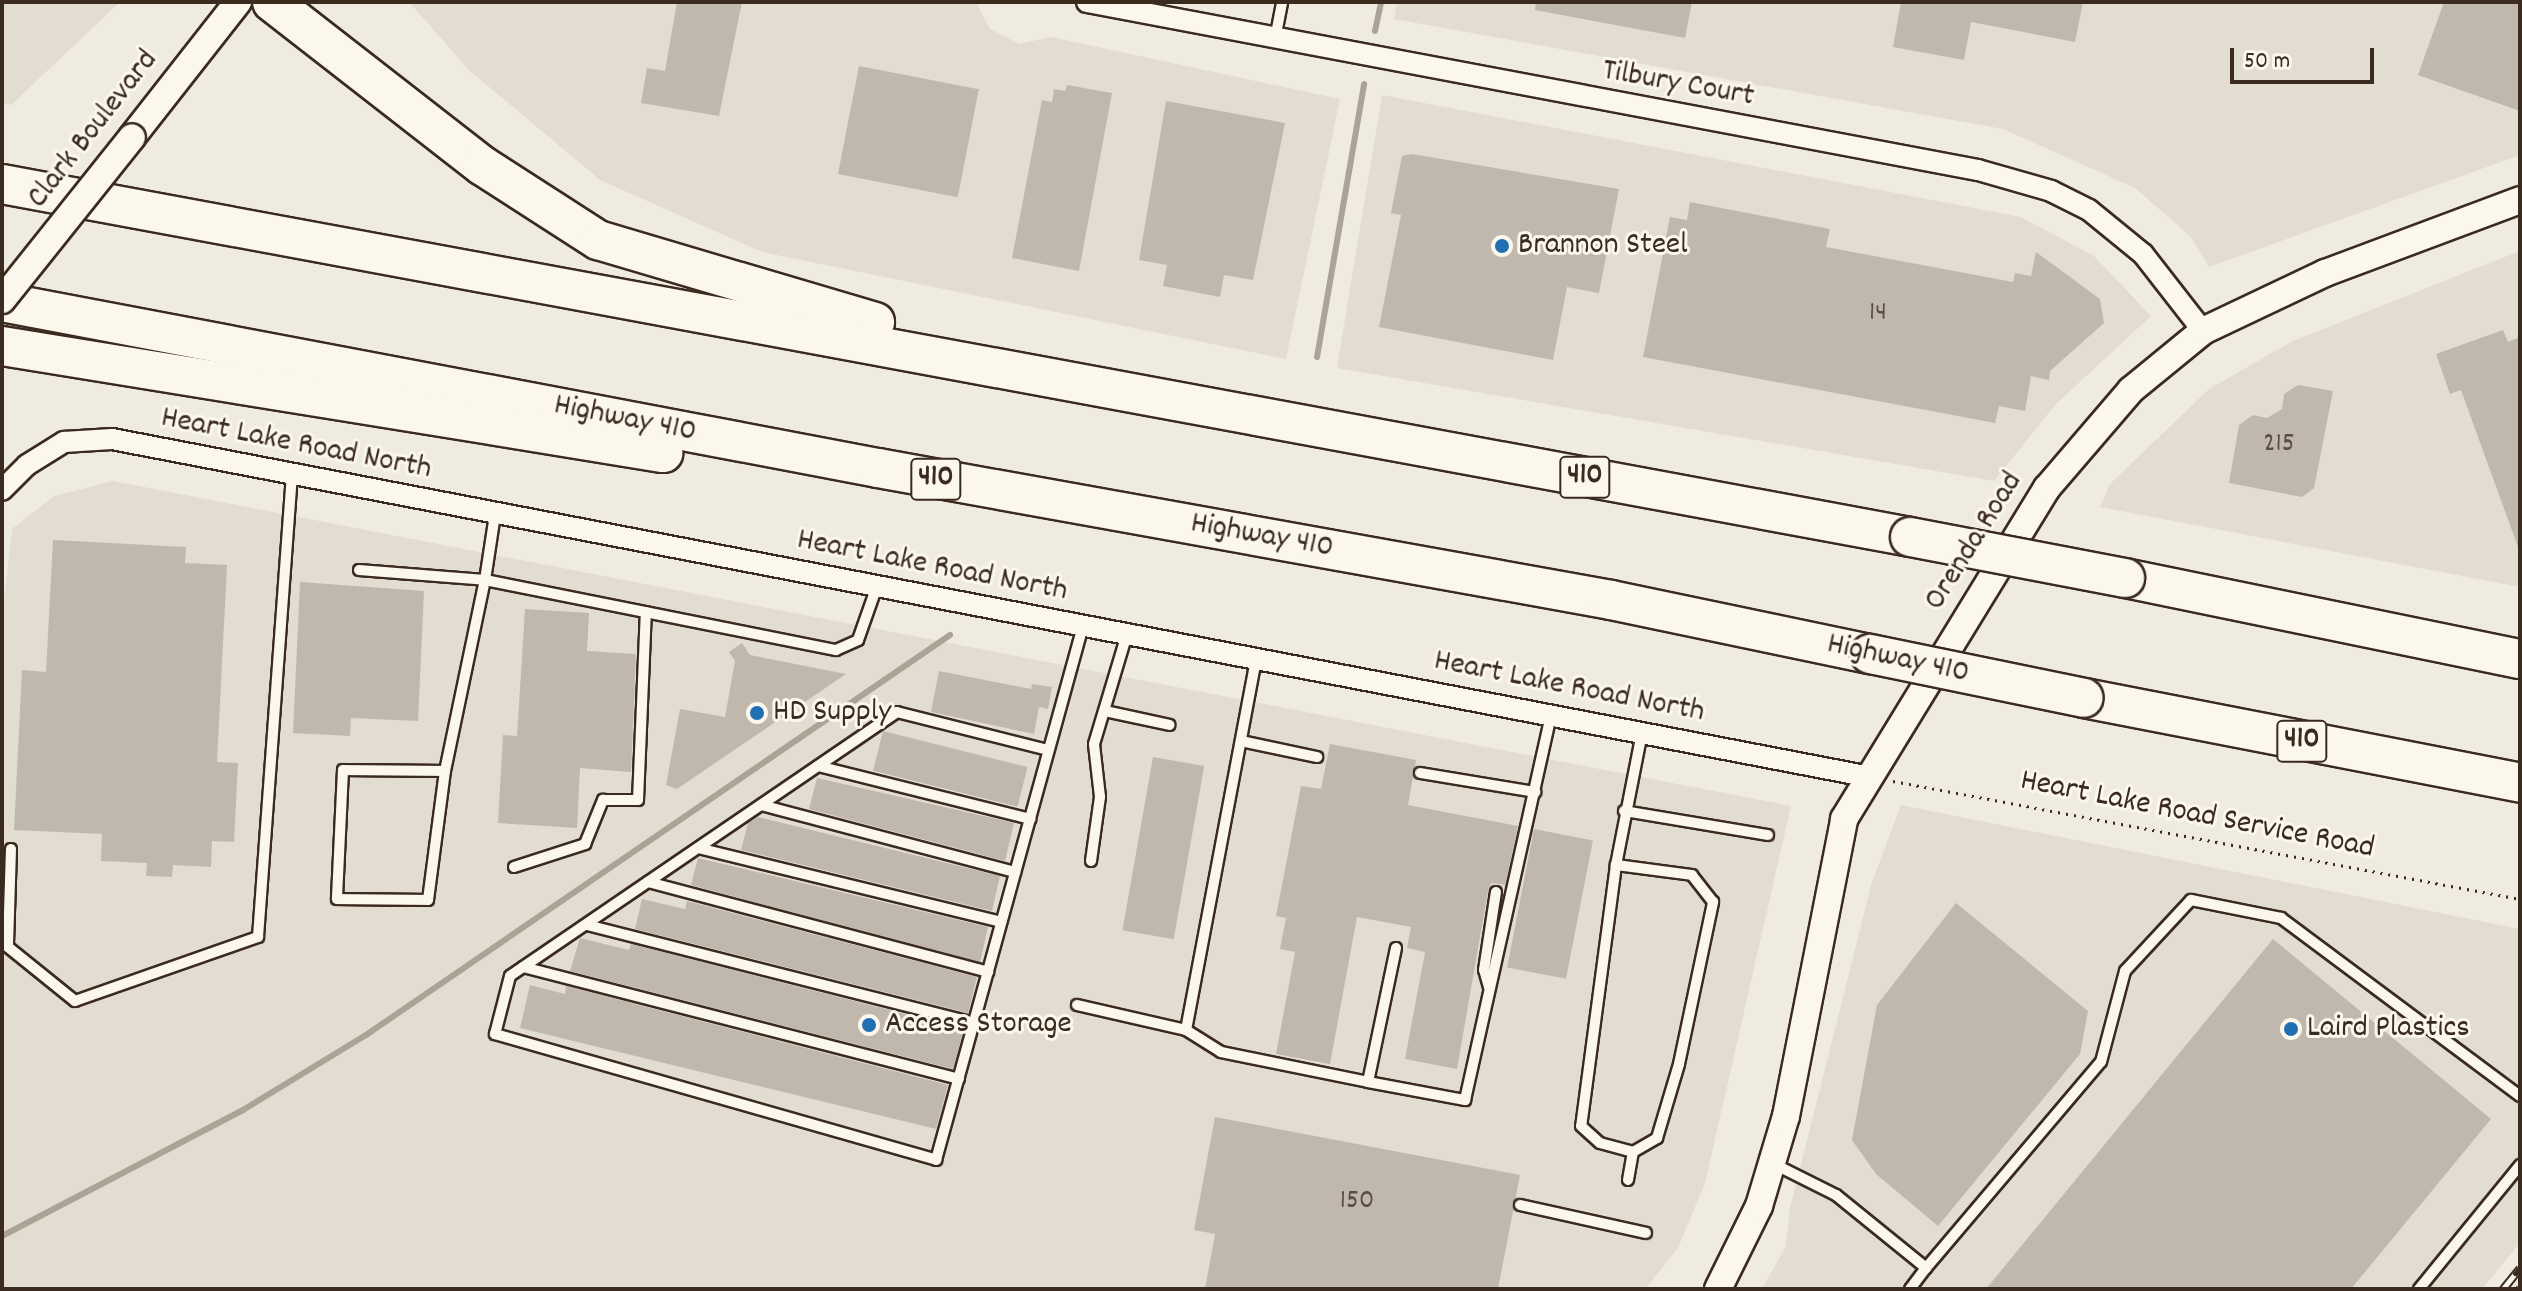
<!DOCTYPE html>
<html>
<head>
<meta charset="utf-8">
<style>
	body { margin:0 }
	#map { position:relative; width:2522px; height:1291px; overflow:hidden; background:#f0ebe0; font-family:Dekko,sans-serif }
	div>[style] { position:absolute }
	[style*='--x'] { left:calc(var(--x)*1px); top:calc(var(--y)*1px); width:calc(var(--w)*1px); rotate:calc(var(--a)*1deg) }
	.built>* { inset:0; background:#e2dcd1 }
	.stream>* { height:6px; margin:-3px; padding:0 3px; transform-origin:3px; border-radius:3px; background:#aca397 }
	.building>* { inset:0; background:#c0b8ad; transform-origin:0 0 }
	.path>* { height:3px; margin-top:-1.5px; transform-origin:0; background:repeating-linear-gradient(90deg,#3b2a1e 0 2px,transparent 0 8px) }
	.roads { filter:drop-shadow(2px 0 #3b2a1e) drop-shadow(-2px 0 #3b2a1e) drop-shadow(0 2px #3b2a1e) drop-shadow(0 -2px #3b2a1e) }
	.service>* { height:10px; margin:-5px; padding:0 5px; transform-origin:5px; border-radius:5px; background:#fbf7ec }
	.minor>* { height:20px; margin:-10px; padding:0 10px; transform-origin:10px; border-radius:10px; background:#fbf7ec }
	.tertiary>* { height:26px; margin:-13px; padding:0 13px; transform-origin:13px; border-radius:13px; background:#fbf7ec }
	.motorway>* { height:38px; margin:-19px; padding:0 19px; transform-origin:19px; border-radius:19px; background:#fbf7ec }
	.rail>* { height:9px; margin-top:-4.5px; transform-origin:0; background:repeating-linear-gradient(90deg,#fbf7ec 0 18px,#3b2a1e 0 36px); box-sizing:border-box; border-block:2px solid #3b2a1e }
	.bridges { filter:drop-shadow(2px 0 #3b2a1e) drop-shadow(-2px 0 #3b2a1e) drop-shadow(0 2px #3b2a1e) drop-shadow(0 -2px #3b2a1e) }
	.tertiary-bridge>* { height:26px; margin:-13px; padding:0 13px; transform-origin:13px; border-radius:13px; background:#fbf7ec }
	.motorway-bridge>* { height:38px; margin:-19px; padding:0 19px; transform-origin:19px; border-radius:19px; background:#fbf7ec }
	.dots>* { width:22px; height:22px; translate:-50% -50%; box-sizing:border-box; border:4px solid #fbf7ec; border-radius:50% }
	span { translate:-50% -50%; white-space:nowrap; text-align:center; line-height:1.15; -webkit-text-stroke:6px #fbf7ec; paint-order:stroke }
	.number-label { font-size:28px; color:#5c4e42 }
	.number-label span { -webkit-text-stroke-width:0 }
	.shield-label span { padding:2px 6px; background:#fbf7ec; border:2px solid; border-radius:6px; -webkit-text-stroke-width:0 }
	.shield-label { font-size:30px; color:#3b2a1e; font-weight:700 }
	.street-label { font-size:32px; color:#3b2a1e }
	.poi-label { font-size:32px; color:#3b2a1e }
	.left { translate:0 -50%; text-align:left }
	.frame { position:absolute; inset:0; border:4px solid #3b2a1e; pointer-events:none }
	.scale { position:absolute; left:2230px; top:48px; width:144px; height:36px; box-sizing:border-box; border:4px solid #3b2a1e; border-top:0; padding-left:10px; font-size:24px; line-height:28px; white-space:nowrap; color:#3b2a1e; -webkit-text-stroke:6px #fbf7ec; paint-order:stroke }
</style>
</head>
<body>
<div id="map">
	<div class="built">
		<div style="clip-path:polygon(2px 2px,120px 2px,11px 105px,2px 103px)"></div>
		<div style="clip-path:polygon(409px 2px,976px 2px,990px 29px,1019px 44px,1051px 37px,1340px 99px,1286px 359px,762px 252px,600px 180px,469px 70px)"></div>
		<div style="clip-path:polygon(1397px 2px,2520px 2px,2520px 155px,2209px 267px,2191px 237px,2135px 188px,2003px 129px,1394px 19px)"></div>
		<div style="clip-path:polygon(1382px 95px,2021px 217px,2094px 256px,2151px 316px,2055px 405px,1994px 481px,1337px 368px)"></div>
		<div style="clip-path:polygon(2520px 251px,2520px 587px,2100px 507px,2110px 484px,2209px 389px,2293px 341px)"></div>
		<div style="clip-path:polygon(113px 481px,1791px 806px,1705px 1183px,1678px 1248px,1645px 1289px,2px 1289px,2px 618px,12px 529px,54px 496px)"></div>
		<div style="clip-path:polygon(1901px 805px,2520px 929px,2520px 1243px,2482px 1289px,1762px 1289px,1786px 1246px,1790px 1208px,1871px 885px)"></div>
	</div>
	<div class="stream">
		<div style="--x:1375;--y:31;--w:30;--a:-78"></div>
		<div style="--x:1317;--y:357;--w:277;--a:-80.2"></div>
		<div style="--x:2;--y:1236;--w:272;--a:-27.6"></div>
		<div style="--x:243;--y:1110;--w:144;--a:-31.4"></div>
		<div style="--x:366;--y:1035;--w:708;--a:-34.41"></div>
	</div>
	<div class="building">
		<div style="clip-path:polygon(677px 2px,742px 2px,719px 116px,641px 103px,647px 68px,665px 71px)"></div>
		<div style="clip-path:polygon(1536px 2px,1692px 2px,1685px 38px,1535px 10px)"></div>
		<div style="clip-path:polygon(1901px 2px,2083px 2px,2075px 42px,1971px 22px,1964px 60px,1893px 47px)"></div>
		<div style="clip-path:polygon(2444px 2px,2520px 2px,2520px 111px,2418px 75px)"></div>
		<div style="left:859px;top:66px;width:122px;height:110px;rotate:11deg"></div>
		<div style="clip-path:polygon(1067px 85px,1112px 93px,1079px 271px,1012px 258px,1042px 100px,1052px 102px,1054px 89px,1065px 91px)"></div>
		<div style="clip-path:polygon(1166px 101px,1285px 123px,1253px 280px,1224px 275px,1220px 297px,1163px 286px,1167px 265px,1139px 260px)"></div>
		<div style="clip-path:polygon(1412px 154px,1619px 189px,1599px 293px,1567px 287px,1553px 360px,1379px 327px,1401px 215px,1391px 213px,1402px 156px)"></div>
		<div style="clip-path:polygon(1690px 202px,1830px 229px,1826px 247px,2013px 282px,2015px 273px,2031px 276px,2036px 252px,2100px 299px,2104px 323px,2050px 371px,2049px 380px,2031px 376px,2025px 411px,1999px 406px,1995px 423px,1643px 357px,1670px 217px,1687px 220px)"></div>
		<div style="clip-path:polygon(2503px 330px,2508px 342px,2520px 337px,2518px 547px,2461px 390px,2450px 394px,2436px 354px)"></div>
		<div style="clip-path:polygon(2298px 385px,2333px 391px,2314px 488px,2302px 497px,2229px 483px,2239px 425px,2253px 415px,2267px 418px,2282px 409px,2284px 394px)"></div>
		<div style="clip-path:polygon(53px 540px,186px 547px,185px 563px,227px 565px,217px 762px,238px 763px,234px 842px,212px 841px,211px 867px,173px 865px,172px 877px,146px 876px,147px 863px,101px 861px,102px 834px,14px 830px,22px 670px,46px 672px)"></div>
		<div style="clip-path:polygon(300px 582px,424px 591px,418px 721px,351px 718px,350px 736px,293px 733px)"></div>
		<div style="clip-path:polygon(525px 609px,589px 613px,587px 651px,636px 654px,631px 772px,580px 768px,577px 828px,498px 823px,503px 735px,517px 736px)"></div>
		<div style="clip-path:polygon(742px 643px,750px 655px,846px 674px,677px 789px,666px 785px,680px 709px,725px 717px,735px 661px,729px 652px)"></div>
		<div style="clip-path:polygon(939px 671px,1031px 689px,1032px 684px,1052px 687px,1048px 709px,1039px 707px,1034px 734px,931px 712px)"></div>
		<div style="left:883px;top:731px;width:149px;height:41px;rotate:14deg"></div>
		<div style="clip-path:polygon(1330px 744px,1416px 760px,1408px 805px,1518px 826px,1505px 885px,1491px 883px,1488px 891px,1457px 1069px,1405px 1059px,1425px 952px,1407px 948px,1411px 927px,1357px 917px,1330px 1064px,1276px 1054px,1295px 952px,1280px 949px,1286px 918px,1276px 916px,1301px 786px,1321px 789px)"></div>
		<div style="left:1153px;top:757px;width:52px;height:176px;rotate:10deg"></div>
		<div style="clip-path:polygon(817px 778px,1014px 823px,1005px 861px,809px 809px)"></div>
		<div style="clip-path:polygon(758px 817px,1000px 876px,992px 911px,741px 850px,748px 823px)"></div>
		<div style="left:1534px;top:829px;width:60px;height:141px;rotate:11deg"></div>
		<div style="clip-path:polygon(698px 858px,988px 927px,980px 962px,691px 885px)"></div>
		<div style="clip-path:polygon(642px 899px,685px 909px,687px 901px,977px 977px,968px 1013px,635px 929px)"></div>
		<div style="clip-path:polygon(1956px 903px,2088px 1011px,2080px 1054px,1938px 1226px,1876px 1174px,1852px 1140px,1877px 1005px)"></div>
		<div style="clip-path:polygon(580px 938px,629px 950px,631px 944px,964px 1029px,953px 1069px,570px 971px)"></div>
		<div style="clip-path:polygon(2273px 939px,2491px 1119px,2351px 1289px,1986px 1289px)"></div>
		<div style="clip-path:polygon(530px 985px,565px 994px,566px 986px,948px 1085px,936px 1129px,520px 1028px)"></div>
		<div style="clip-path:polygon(1215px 1117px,1520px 1175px,1498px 1289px,1205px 1289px,1215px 1234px,1194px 1230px)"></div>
	</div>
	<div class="path">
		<div style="--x:1893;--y:781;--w:638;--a:10.66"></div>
	</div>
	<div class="roads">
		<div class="service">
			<div style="--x:1275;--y:39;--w:38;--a:-79"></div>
			<div style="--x:359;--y:570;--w:126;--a:4.5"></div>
			<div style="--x:485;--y:580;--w:66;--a:-81.3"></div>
			<div style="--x:1105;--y:711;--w:66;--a:12.2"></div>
			<div style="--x:1241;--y:741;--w:78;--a:11.9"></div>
			<div style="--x:1048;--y:750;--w:156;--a:-165.9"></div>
			<div style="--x:897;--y:712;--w:468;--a:145.7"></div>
			<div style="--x:510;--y:976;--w:60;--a:104.5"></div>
			<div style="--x:495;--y:1034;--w:459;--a:15.9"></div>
			<div style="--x:936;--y:1160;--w:554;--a:-74.61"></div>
			<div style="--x:818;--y:766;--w:219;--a:14"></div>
			<div style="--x:445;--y:771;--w:102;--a:-179.4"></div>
			<div style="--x:343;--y:770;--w:129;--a:92.7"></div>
			<div style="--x:337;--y:899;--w:91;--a:0.6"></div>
			<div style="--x:428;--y:900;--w:130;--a:-82.5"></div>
			<div style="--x:445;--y:771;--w:195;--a:-78.2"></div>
			<div style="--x:485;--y:580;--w:358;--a:11.3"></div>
			<div style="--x:836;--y:650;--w:24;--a:-24"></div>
			<div style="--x:858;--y:640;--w:57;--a:-70.6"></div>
			<div style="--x:1420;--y:773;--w:117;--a:9.4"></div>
			<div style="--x:761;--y:805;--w:263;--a:14.8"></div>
			<div style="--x:1624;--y:811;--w:146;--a:9.5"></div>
			<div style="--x:698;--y:848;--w:312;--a:13.7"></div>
			<div style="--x:11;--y:849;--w:98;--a:91.8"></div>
			<div style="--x:8;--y:947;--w:86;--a:38.9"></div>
			<div style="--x:75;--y:1001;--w:194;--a:-19.3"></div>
			<div style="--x:258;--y:937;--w:464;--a:-85.8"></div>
			<div style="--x:1091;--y:861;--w:65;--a:-82"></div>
			<div style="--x:1100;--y:797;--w:53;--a:-96.5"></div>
			<div style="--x:1094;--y:744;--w:115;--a:-73.3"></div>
			<div style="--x:1616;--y:865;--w:135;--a:-78.9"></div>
			<div style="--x:514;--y:867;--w:75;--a:-17.9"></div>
			<div style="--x:585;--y:844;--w:48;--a:-67.8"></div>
			<div style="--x:603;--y:800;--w:35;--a:0"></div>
			<div style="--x:638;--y:800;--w:188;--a:-87.6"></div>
			<div style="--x:648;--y:882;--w:352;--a:14.8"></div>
			<div style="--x:587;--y:925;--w:399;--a:14.2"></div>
			<div style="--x:523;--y:967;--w:450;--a:14.4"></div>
			<div style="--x:1489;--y:987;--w:18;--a:-106"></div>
			<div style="--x:1484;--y:970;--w:79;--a:-81.3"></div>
			<div style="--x:1077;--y:1005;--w:112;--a:12.9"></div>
			<div style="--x:1186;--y:1030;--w:378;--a:-79.3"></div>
			<div style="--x:1186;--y:1030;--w:41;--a:32.2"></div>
			<div style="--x:1221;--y:1052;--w:150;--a:11.5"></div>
			<div style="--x:1368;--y:1082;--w:137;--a:-78.2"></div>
			<div style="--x:1368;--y:1082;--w:99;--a:10.5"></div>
			<div style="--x:1465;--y:1100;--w:394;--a:-77.4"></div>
			<div style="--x:1772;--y:1163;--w:72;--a:26.6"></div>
			<div style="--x:1836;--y:1195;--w:116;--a:39"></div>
			<div style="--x:1926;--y:1268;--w:270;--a:-49.7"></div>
			<div style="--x:2101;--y:1062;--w:94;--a:-75.2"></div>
			<div style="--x:2125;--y:971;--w:97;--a:-47.1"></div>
			<div style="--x:2191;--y:900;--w:92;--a:11.3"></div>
			<div style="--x:2281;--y:918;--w:298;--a:36.7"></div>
			<div style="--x:1628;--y:1180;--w:28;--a:-80"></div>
			<div style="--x:1633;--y:1152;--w:28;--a:-30"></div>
			<div style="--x:1657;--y:1138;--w:77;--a:-73.4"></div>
			<div style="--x:1679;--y:1064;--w:166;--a:-78.1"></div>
			<div style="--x:1713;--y:902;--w:34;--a:-128"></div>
			<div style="--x:1692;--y:875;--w:77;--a:-172.5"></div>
			<div style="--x:1616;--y:865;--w:263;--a:97.6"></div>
			<div style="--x:1581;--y:1126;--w:25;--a:42"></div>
			<div style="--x:1600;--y:1143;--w:34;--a:15"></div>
			<div style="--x:1520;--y:1205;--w:129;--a:12.5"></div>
			<div style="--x:1910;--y:1289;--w:26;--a:-53"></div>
			<div style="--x:2419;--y:1289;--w:160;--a:-50.8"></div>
		</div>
		<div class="minor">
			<div style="--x:1087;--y:2;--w:907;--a:10.68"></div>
			<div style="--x:1978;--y:170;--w:76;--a:16"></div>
			<div style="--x:2051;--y:191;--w:42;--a:26.6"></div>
			<div style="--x:2089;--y:210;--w:70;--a:39.2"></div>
			<div style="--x:2143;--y:254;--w:98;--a:52.1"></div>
			<div style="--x:2;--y:490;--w:35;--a:-45"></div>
			<div style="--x:27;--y:465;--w:44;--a:-31.9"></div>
			<div style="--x:64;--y:442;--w:48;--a:-3.6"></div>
			<div style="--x:112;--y:439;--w:1786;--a:10.88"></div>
		</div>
		<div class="tertiary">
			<div style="--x:132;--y:137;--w:172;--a:-51.9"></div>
			<div style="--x:1718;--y:1289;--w:93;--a:-63.7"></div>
			<div style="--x:1759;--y:1206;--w:94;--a:-73.3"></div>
			<div style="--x:1786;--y:1116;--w:303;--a:-78.9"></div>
			<div style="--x:1844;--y:819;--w:388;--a:-58.5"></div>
			<div style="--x:2047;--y:488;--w:129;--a:-49.4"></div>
			<div style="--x:2131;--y:390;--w:93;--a:-39.3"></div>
			<div style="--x:2203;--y:331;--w:135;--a:-25.4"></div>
			<div style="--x:2325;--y:273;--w:208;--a:-20.5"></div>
		</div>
		<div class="motorway">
			<div style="--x:272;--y:2;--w:267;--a:37.9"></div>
			<div style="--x:483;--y:166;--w:137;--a:32.8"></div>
			<div style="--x:598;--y:240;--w:289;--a:16.5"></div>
			<div style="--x:2;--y:184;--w:1940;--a:10.48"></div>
			<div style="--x:2;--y:302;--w:892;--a:10.73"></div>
			<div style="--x:878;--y:468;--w:745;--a:10.21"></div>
			<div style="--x:1611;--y:600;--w:265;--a:11.8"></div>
			<div style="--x:2;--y:346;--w:670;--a:9.2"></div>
			<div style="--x:2125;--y:578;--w:403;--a:11.6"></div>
			<div style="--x:2084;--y:698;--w:444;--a:11"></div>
		</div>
	</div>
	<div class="rail">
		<div style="--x:2503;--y:1289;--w:27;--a:-51"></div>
		<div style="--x:2519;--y:1289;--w:1;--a:-45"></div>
	</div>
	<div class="bridges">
		<div class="tertiary-bridge">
			<div style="--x:2;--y:300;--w:208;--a:-51.4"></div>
		</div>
		<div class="motorway-bridge">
			<div style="--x:1910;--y:537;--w:219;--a:10.8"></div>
			<div style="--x:1870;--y:654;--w:218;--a:11.6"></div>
		</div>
	</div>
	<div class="dots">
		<div style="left:1502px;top:246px;background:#1f6fb2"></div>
		<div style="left:757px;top:713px;background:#1f6fb2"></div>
		<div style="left:869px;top:1025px;background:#1f6fb2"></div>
		<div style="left:2291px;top:1029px;background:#1f6fb2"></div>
	</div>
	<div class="number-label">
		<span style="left:1878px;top:314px">14</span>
		<span style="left:2279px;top:445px">215</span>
		<span style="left:1357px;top:1202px">150</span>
	</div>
	<div class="shield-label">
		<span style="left:1585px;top:477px">410</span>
		<span style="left:936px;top:479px">410</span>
		<span style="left:2302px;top:741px">410</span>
	</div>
	<div class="street-label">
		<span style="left:1678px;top:85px;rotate:10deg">Tilbury Court</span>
		<span style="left:94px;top:130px;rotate:-52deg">Clark Boulevard</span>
		<span style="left:625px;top:420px;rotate:11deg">Highway 410</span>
		<span style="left:296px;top:445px;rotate:11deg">Heart Lake Road North</span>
		<span style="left:1262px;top:537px;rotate:10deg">Highway 410</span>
		<span style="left:1975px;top:542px;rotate:-58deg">Orenda Road</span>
		<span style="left:932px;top:567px;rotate:11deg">Heart Lake Road North</span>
		<span style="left:1898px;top:660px;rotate:12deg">Highway 410</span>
		<span style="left:1569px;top:688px;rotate:11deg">Heart Lake Road North</span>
		<span style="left:2197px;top:816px;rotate:11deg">Heart Lake Road Service Road</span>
	</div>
	<div class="poi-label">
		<span class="left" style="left:1518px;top:246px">Brannon Steel</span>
		<span class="left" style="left:773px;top:713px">HD Supply</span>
		<span class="left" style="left:885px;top:1025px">Access Storage</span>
		<span class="left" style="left:2307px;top:1029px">Laird Plastics</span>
	</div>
	<div class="frame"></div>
	<div class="scale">50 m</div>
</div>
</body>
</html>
